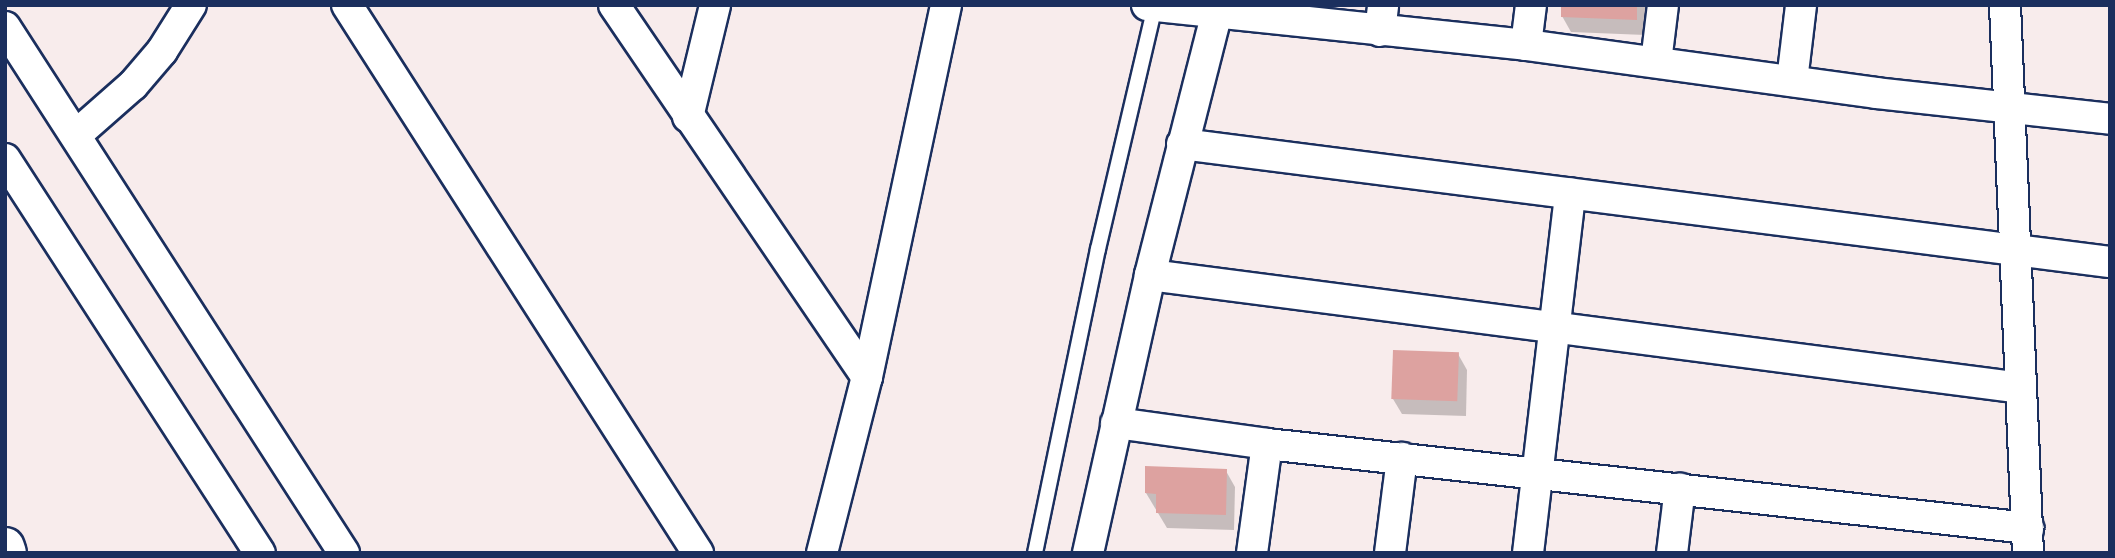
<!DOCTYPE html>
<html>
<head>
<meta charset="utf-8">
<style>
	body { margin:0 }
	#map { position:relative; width:2115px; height:558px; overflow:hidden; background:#f8ecec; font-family:"Gochi Hand",sans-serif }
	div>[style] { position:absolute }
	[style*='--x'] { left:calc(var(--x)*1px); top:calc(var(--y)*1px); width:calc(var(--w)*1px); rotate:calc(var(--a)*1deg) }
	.shadow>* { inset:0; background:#0003 }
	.building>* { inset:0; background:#dda2a0; transform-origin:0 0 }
	.roads { filter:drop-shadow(2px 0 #1b2f5e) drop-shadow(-2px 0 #1b2f5e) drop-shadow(0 2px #1b2f5e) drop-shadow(0 -2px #1b2f5e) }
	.service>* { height:14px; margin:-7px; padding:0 7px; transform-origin:7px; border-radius:7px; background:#fff }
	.minor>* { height:30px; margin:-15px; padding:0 15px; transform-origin:15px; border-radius:15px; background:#fff }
	.primary>* { height:38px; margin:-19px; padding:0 19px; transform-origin:19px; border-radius:19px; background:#fff }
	span { translate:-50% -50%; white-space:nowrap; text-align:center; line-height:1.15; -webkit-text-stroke:6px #fff; paint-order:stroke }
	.frame { position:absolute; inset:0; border:7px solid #1b2f5e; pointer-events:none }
</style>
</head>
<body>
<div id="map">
	<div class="shadow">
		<div style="clip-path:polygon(1563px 5px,1646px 5px,1645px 35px,1571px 32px,1562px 16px)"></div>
		<div style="clip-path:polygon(1458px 354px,1467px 370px,1466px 416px,1402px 414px,1393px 399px)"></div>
		<div style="clip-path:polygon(1226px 471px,1235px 487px,1234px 530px,1167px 528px,1146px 493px)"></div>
	</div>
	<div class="building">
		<div style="clip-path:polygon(1561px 5px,1637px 5px,1637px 20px,1561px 17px)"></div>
		<div style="left:1393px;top:350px;width:66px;height:49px;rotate:2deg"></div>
		<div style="clip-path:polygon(1145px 466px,1227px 469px,1226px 515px,1156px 513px,1156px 494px,1145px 493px)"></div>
	</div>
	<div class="roads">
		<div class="service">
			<div style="--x:1035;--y:553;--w:310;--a:-78.3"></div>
			<div style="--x:1098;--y:249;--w:250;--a:-76.8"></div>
		</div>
		<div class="minor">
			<div style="--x:347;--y:5;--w:651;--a:57.36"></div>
			<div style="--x:614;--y:5;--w:450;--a:55.8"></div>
			<div style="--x:1147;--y:5;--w:381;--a:6"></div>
			<div style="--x:1526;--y:45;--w:353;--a:7.8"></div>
			<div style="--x:1876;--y:93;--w:235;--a:6.3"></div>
			<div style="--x:2005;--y:5;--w:548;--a:87.6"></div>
			<div style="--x:5;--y:27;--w:626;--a:57.2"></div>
			<div style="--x:1380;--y:31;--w:26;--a:-83"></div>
			<div style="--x:1526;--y:45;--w:40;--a:-82.9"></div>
			<div style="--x:1656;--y:62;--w:57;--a:-83"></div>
			<div style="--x:1792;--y:81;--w:77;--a:-83.2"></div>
			<div style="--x:688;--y:117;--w:115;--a:-76.4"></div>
			<div style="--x:76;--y:135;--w:76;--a:-41.3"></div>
			<div style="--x:133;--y:85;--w:45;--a:-49.5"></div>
			<div style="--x:162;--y:51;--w:54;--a:-57.8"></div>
			<div style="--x:1182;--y:144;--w:935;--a:7.25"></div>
			<div style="--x:5;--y:159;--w:469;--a:57.1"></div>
			<div style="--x:1150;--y:275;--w:878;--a:7.39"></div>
			<div style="--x:1116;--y:423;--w:152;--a:7.9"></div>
			<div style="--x:1267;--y:444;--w:766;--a:6.3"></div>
			<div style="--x:822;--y:553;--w:182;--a:-75.7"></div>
			<div style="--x:867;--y:377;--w:380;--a:-78"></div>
			<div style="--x:1088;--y:553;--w:285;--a:-77.4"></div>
			<div style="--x:1150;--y:275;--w:279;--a:-75.7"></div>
			<div style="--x:1252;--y:553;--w:110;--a:-82.2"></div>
			<div style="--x:1390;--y:553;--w:96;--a:-82.8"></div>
			<div style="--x:1528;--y:553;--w:362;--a:-83.3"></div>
			<div style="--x:1672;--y:553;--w:65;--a:-83"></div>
		</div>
		<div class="primary">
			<div style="--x:5;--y:547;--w:6;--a:72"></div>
		</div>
	</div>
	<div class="frame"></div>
</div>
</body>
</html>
